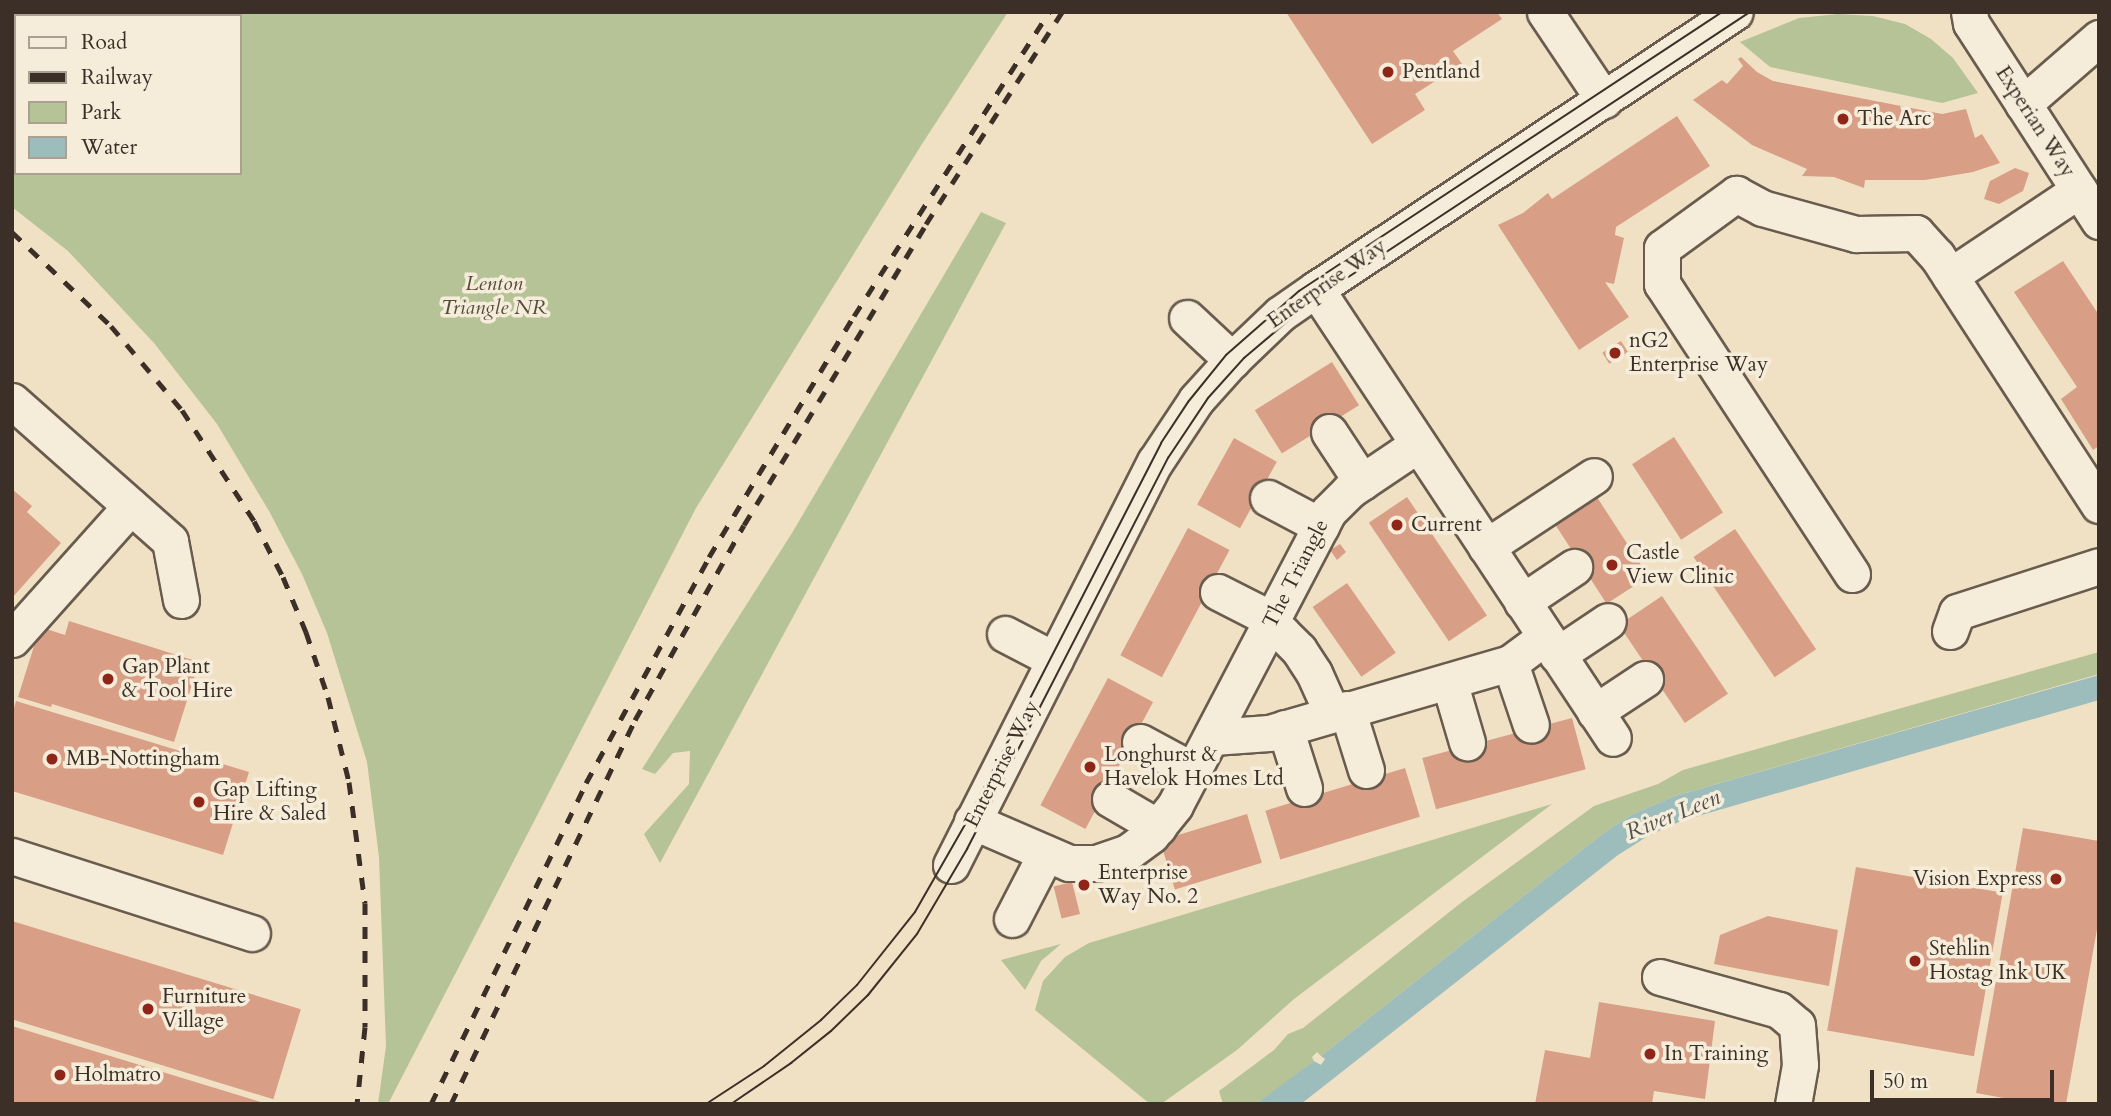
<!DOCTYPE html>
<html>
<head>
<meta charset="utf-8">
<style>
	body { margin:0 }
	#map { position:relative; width:2111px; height:1116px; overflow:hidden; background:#f0e1c4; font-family:Cardo,serif }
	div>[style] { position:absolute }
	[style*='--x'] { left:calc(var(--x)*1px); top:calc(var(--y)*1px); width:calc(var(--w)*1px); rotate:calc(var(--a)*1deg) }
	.green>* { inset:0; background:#b6c397 }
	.water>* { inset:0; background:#9dbcbc }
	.building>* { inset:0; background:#d89f86; transform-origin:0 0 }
	.roads { filter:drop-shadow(2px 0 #695c4e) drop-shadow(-2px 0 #695c4e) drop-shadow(0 2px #695c4e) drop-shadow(0 -2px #695c4e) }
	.minor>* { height:35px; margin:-17.5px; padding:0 17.5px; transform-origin:17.5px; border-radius:17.5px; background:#f5ecd9 }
	.tram>* { height:2px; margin:-1px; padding:0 1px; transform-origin:1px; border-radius:1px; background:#3c2f27 }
	.rail>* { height:5px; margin-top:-2.5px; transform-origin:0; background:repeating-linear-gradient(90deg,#3c2f27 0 12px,transparent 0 24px) }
	.dots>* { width:19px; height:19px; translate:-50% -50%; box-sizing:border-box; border:4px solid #f5ecd9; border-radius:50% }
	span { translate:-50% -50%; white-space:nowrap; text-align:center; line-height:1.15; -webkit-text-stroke:7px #f5ecd9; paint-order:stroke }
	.poi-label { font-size:21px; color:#3c2f27 }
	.left { translate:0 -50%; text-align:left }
	.right { translate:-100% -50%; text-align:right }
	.street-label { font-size:21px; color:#3c2f27 }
	.park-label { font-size:21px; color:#544d3d; font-style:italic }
	.water-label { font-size:23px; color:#54524c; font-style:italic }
	.frame { position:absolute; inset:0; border:14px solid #3c2f27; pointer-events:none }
	.legend { position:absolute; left:14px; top:14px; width:228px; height:161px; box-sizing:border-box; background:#f5ecd9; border:2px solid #aba092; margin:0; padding:9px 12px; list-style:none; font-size:21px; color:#3c2f27 }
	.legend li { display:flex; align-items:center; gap:14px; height:35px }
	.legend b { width:35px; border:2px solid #aba092 }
	.scale { position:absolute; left:1870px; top:1070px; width:184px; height:32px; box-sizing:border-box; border:4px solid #3c2f27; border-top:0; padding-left:9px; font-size:21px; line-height:24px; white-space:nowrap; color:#3c2f27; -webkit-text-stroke:5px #f5ecd9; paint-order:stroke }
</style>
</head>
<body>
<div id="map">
	<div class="green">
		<div style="clip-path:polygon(244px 12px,1008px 12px,922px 144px,696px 508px,388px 1104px,378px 1104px,386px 1046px,379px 857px,367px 762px,327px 633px,302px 574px,269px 511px,217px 424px,154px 343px,68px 251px,12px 207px,12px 39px,16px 39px,16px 173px,240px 173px,240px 16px,225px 16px)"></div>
		<div style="clip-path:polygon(1838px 14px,1873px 16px,1905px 24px,1931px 39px,1953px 58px,1978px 93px,1942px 103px,1770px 67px,1740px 42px,1799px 18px)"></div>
		<div style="clip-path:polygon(981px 212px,1006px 223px,660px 863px,644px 834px,689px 784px,690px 751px,673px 753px,655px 774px,642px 769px,792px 533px)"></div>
		<div style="clip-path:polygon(2099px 652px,2099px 674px,1675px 796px,1633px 814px,1605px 832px,1321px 1056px,1317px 1052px,1312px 1057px,1314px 1061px,1266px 1098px,1256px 1104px,1223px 1104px,1219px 1091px,1274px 1050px,1288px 1034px,1303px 1028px,1462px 902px,1594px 806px,1658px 784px,1683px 770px)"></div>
		<div style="clip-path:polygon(1552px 804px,1294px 999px,1237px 1050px,1161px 1104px,1150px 1104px,1035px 1010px,1043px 981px,1065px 957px,1089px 943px)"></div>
		<div style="clip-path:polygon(1061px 944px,1041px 961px,1025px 990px,1001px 960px)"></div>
	</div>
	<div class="water">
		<div style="clip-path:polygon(2099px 675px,2099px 700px,1681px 821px,1648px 836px,1618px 855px,1301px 1104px,1256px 1104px,1314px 1061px,1321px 1065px,1325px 1059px,1321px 1056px,1605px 832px,1633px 814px,1675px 796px)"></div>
	</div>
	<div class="building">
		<div style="clip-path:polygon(1286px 12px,1497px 12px,1502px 19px,1453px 51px,1462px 64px,1415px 94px,1425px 110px,1372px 144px)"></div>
		<div style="clip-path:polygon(1741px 57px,1757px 72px,1773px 81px,1942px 114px,1966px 109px,1975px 138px,1982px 134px,2000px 163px,1973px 172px,1925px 180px,1865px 180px,1864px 188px,1834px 177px,1802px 176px,1807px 169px,1752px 145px,1693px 100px,1722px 80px,1727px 84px,1743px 66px,1738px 59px)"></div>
		<div style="clip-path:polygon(1677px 116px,1710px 166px,1616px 227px,1615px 235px,1624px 238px,1614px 284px,1605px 282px,1629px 317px,1579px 350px,1498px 225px,1523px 213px,1548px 193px,1552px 199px)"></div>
		<div style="clip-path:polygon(2015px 168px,2029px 173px,2023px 191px,1999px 204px,1984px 199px,1990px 181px)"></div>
		<div style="clip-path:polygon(2063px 261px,2099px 315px,2099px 446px,2093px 450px,2061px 399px,2077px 387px,2014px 292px)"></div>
		<div style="left:1621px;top:341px;width:13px;height:22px;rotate:58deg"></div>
		<div style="left:1332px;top:362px;width:51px;height:91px;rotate:58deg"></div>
		<div style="left:1674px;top:437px;width:90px;height:50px;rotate:57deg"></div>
		<div style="left:1234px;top:438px;width:49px;height:76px;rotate:29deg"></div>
		<div style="clip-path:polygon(12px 489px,32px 506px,27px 512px,61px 543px,12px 598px)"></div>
		<div style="left:1593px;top:491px;width:102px;height:50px;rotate:57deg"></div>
		<div style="left:1407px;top:497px;width:143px;height:46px;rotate:56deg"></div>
		<div style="left:1188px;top:528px;width:47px;height:144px;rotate:28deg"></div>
		<div style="left:1735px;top:529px;width:145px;height:50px;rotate:56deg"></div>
		<div style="clip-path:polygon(1340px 544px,1346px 552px,1337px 560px,1330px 550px)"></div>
		<div style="left:1347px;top:583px;width:85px;height:42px;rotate:55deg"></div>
		<div style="left:1662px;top:596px;width:118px;height:52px;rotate:56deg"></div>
		<div style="clip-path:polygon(69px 621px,199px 662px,174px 742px,52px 704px,51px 707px,18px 697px,40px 627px,65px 635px)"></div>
		<div style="left:1108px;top:678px;width:51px;height:144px;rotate:28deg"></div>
		<div style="clip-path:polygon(16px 701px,249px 772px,223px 855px,12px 791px,12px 715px)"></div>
		<div style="left:1572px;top:718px;width:53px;height:155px;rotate:75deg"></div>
		<div style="left:1405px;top:768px;width:51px;height:146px;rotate:73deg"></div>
		<div style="left:1247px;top:814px;width:51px;height:91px;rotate:73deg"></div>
		<div style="clip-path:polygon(2023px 828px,2099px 841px,2099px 918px,2066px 1104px,2037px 1104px,1976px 1093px)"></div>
		<div style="left:1856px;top:867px;width:149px;height:166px;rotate:10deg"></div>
		<div style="left:1072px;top:882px;width:33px;height:19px;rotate:76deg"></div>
		<div style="clip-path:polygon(1768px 916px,1838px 930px,1829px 986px,1714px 964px,1720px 935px)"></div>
		<div style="left:12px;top:921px;width:302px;height:94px;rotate:17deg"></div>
		<div style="clip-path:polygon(1599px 1002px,1715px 1021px,1705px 1099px,1654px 1091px,1652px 1104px,1535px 1104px,1545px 1050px,1590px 1058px)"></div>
		<div style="clip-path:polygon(12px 1026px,264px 1103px,264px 1104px,12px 1104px)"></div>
	</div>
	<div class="roads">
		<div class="minor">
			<div style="--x:1545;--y:12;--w:106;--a:56.2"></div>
			<div style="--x:1969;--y:12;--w:11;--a:80"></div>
			<div style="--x:1971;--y:23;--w:236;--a:57.1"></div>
			<div style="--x:2023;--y:104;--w:101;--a:-41"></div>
			<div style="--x:1950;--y:276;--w:155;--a:-33.7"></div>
			<div style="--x:1316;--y:289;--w:538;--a:56.52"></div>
			<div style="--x:1187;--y:318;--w:62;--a:43"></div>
			<div style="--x:12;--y:401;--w:211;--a:41.5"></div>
			<div style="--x:170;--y:541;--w:60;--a:79.4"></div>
			<div style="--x:1329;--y:432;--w:60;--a:56.6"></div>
			<div style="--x:1268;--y:498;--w:60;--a:27.8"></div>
			<div style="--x:1486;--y:547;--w:129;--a:-33.3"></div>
			<div style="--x:1852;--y:574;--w:347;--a:-123.2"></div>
			<div style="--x:1662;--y:284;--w:36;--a:-90"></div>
			<div style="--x:1662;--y:248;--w:92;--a:-36.1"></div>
			<div style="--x:1736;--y:194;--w:30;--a:28"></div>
			<div style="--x:1762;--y:208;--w:98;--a:15.5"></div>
			<div style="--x:1856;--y:234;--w:60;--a:-1"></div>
			<div style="--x:1916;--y:233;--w:31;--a:48"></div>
			<div style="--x:1937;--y:256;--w:297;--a:57"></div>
			<div style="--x:1218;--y:592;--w:62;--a:27"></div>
			<div style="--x:1522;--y:602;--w:63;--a:-33.9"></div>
			<div style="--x:1269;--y:626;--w:15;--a:28"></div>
			<div style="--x:1282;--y:633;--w:24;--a:45"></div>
			<div style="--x:1299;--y:650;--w:27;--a:57"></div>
			<div style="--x:1314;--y:673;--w:44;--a:65.8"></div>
			<div style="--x:1950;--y:631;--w:20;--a:-70"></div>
			<div style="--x:1957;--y:612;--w:149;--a:-17.9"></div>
			<div style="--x:1005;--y:634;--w:56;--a:27.5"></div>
			<div style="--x:12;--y:639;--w:178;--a:-48.2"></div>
			<div style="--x:1557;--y:655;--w:61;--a:-33.7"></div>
			<div style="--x:1510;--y:663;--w:65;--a:71.3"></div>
			<div style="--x:1449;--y:681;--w:64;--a:73.6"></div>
			<div style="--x:1347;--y:709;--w:64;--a:72.7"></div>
			<div style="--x:1595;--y:712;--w:60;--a:-33.4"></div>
			<div style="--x:1285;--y:728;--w:63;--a:72.4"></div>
			<div style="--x:1213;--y:737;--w:56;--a:-4.1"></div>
			<div style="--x:1269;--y:733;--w:251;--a:-16.2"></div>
			<div style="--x:1510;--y:663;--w:44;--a:-36.6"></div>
			<div style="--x:1140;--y:742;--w:61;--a:28.2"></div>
			<div style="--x:1110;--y:799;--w:56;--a:30.3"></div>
			<div style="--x:972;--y:821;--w:106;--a:23.4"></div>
			<div style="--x:1069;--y:863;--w:27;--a:0"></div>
			<div style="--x:1096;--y:863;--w:34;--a:-19"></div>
			<div style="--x:1128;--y:852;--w:29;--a:-36"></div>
			<div style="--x:1151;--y:835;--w:38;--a:-51"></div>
			<div style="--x:1175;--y:805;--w:331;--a:-62.4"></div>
			<div style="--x:1328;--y:512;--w:31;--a:-45"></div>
			<div style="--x:1350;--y:490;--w:81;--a:-33.9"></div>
			<div style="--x:12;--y:856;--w:252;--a:17.8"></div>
			<div style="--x:951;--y:865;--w:452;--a:-63.2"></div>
			<div style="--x:1155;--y:462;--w:74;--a:-56.5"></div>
			<div style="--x:1196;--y:400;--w:54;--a:-48"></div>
			<div style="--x:1232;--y:360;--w:66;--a:-43.8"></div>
			<div style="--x:1280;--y:314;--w:44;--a:-34.8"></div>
			<div style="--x:1316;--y:289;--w:502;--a:-33.47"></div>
			<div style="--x:1012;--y:919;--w:72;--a:-62.7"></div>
			<div style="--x:1660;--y:977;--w:123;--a:15.5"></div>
			<div style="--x:1779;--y:1010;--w:23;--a:40"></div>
			<div style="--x:1797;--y:1025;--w:40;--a:85.7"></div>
			<div style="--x:1800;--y:1065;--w:40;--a:100"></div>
		</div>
	</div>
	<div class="tram">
		<div style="--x:706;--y:1104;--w:69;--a:-33.2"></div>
		<div style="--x:764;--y:1066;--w:73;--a:-38.9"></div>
		<div style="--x:821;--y:1020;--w:50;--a:-44.2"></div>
		<div style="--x:857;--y:985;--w:93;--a:-51.5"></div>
		<div style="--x:915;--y:912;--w:103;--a:-60.2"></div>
		<div style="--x:966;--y:823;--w:427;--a:-62.8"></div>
		<div style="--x:1161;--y:443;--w:49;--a:-56.6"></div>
		<div style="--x:1188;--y:402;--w:60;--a:-51"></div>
		<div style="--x:1226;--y:355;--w:97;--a:-41.2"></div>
		<div style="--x:1299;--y:291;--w:507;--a:-33.41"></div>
		<div style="--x:731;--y:1104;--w:73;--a:-34.3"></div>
		<div style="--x:791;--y:1063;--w:51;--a:-38.7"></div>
		<div style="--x:831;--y:1031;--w:52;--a:-44.2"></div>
		<div style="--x:868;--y:995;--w:78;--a:-51.2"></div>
		<div style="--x:917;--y:934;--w:99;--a:-59.5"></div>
		<div style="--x:967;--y:849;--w:440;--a:-62.8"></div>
		<div style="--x:1168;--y:458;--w:72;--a:-56.3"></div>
		<div style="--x:1208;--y:398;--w:54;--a:-48"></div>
		<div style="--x:1244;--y:358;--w:85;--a:-40.2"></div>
		<div style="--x:1309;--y:303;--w:528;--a:-33.42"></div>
	</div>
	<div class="rail">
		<div style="--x:88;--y:16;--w:24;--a:-9"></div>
		<div style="--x:180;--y:16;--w:20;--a:-11"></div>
		<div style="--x:12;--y:22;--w:4;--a:0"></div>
		<div style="--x:12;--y:34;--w:4;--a:0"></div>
		<div style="--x:12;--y:232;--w:137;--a:43.5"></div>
		<div style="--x:111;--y:326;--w:110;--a:49.8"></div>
		<div style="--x:182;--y:410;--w:132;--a:57"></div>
		<div style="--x:254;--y:521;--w:63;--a:62.6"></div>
		<div style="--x:283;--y:577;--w:60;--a:67.3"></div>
		<div style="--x:306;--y:632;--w:69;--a:71.3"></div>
		<div style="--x:328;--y:697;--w:88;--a:76.1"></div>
		<div style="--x:349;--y:782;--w:122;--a:82.5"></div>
		<div style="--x:365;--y:903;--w:124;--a:90"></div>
		<div style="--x:365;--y:1027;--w:77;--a:95.9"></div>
		<div style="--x:431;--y:1104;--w:356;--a:-64.2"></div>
		<div style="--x:586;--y:783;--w:257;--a:-61.4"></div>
		<div style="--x:709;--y:557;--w:281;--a:-59"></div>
		<div style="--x:854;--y:316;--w:361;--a:-57.3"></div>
		<div style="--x:451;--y:1104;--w:426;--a:-64.4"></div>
		<div style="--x:635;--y:720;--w:223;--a:-60.8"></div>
		<div style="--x:744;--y:525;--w:352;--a:-58.8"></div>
		<div style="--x:926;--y:224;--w:252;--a:-57.3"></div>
	</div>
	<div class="dots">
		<div style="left:1388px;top:72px;background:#8f2418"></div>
		<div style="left:1843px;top:119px;background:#8f2418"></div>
		<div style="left:1615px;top:353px;background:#8f2418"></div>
		<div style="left:1397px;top:525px;background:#8f2418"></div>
		<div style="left:1612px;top:565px;background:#8f2418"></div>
		<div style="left:108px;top:679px;background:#8f2418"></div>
		<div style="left:52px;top:759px;background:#8f2418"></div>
		<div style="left:1090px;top:767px;background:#8f2418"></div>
		<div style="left:199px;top:802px;background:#8f2418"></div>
		<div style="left:2056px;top:879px;background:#8f2418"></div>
		<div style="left:1084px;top:885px;background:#8f2418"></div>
		<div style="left:1915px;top:961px;background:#8f2418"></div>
		<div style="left:148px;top:1009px;background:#8f2418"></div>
		<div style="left:1650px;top:1054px;background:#8f2418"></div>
		<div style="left:60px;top:1075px;background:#8f2418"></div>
	</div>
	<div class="poi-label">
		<span class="left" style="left:1402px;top:72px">Pentland</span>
		<span class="left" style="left:1857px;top:119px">The Arc</span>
		<span class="left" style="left:1629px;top:353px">nG2<br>Enterprise Way</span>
		<span class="left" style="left:1411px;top:525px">Current</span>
		<span class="left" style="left:1626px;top:565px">Castle<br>View Clinic</span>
		<span class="left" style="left:122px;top:679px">Gap Plant<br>&amp; Tool Hire</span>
		<span class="left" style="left:1104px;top:767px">Longhurst &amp;<br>Havelok Homes Ltd</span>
		<span class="left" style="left:66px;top:759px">MB-Nottingham</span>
		<span class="left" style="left:213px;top:802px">Gap Lifting<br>Hire &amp; Saled</span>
		<span class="left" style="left:1098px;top:885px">Enterprise<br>Way No. 2</span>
		<span class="right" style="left:2042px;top:879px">Vision Express</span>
		<span class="left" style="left:1929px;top:961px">Stehlin<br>Hostag Ink UK</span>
		<span class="left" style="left:162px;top:1009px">Furniture<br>Village</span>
		<span class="left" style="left:1664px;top:1054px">In Training</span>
		<span class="left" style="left:74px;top:1075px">Holmatro</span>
	</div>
	<div class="street-label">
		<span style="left:2035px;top:122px;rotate:57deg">Experian Way</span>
		<span style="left:1327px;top:284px;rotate:-35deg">Enterprise Way</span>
		<span style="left:1296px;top:574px;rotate:-63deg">The Triangle</span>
		<span style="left:1002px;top:764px;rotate:-63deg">Enterprise Way</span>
	</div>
	<div class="park-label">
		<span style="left:494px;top:296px">Lenton<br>Triangle NR</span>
	</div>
	<div class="water-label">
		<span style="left:1673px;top:815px;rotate:-22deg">River Leen</span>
	</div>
	<div class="frame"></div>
	<ul class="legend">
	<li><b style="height:9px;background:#f5ecd9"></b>Road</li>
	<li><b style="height:9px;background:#3c2f27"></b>Railway</li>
	<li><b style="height:19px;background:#b6c397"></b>Park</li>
	<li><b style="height:19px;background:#9dbcbc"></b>Water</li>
	</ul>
	<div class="scale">50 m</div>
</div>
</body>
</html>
